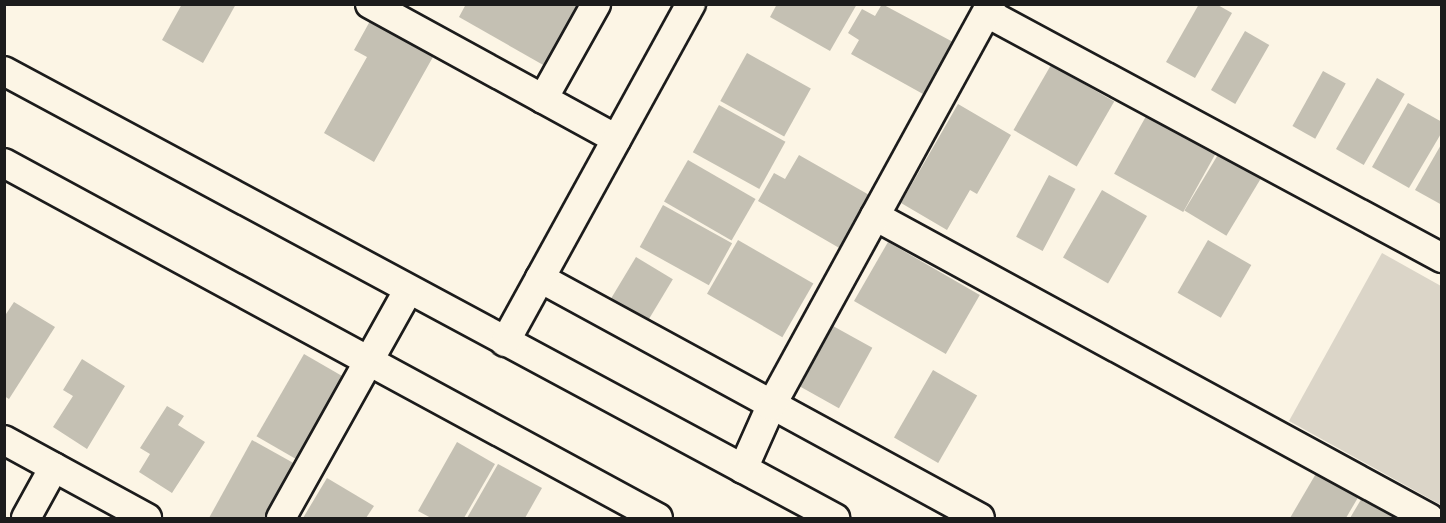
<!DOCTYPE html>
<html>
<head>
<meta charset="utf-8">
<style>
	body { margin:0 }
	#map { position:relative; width:1446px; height:523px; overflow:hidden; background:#fcf5e5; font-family:Sriracha,sans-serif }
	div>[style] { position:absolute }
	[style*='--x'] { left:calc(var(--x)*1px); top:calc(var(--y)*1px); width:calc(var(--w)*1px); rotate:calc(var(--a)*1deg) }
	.green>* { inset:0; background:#dbd5c8 }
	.building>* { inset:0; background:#c4c0b3; transform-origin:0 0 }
	.roads { filter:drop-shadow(2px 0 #1c1c1c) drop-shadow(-2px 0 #1c1c1c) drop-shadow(0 2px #1c1c1c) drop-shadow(0 -2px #1c1c1c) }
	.minor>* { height:28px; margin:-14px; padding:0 14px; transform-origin:14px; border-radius:14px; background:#fcf5e5 }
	span { translate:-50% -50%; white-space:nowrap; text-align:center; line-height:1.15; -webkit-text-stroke:6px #fcf5e5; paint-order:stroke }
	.frame { position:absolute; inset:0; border:6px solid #1c1c1c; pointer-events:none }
</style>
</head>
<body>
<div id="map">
	<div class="green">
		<div style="clip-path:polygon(1382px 253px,1441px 286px,1441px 505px,1289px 421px)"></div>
	</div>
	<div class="building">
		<div style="clip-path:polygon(182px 4px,236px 4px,203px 63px,162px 40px)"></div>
		<div style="clip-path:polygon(466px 4px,579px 4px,545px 66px,459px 17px)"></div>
		<div style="clip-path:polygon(777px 4px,857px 4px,830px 51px,770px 17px)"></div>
		<div style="clip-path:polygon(882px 4px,953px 42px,923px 94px,851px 54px,859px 40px,848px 33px,862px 9px,875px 16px)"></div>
		<div style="clip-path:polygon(1199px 4px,1216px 4px,1232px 13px,1195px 78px,1166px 62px)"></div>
		<div style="clip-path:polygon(375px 12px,438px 48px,374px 162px,324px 133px,367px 57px,354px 50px)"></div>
		<div style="left:1245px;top:31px;width:28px;height:68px;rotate:30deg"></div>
		<div style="left:747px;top:53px;width:73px;height:55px;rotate:29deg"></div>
		<div style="left:1051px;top:65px;width:73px;height:75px;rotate:30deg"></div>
		<div style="left:1323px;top:71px;width:26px;height:63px;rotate:29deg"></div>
		<div style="left:1377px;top:78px;width:32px;height:82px;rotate:30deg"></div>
		<div style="clip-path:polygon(1408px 103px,1442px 122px,1442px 132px,1409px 188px,1372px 167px)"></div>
		<div style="clip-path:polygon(958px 104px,1011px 135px,977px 194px,970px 190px,947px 230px,901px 203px)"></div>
		<div style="left:719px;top:105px;width:76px;height:54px;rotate:29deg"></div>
		<div style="left:1150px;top:109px;width:79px;height:74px;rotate:29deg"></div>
		<div style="clip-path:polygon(1442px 143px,1442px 205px,1415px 190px)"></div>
		<div style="left:1222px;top:148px;width:49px;height:73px;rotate:31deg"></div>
		<div style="clip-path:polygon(799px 155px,871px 196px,841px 249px,758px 201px,774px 173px,785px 179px)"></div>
		<div style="left:688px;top:160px;width:78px;height:48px;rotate:30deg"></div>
		<div style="left:1049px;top:175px;width:30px;height:70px;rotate:28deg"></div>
		<div style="left:1102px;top:190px;width:52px;height:78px;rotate:30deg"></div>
		<div style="left:663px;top:205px;width:79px;height:48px;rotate:29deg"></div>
		<div style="left:738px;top:240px;width:87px;height:62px;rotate:30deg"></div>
		<div style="left:1208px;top:240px;width:50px;height:61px;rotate:30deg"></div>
		<div style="left:888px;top:242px;width:106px;height:68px;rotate:30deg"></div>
		<div style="left:636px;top:257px;width:43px;height:54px;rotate:31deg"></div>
		<div style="clip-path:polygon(14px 302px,55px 327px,9px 399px,4px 396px,4px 317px)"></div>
		<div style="left:833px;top:326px;width:45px;height:69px;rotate:29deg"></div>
		<div style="left:304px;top:354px;width:48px;height:95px;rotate:30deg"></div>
		<div style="clip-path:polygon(82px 359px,125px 386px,87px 449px,53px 427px,73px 396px,63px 390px)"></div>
		<div style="left:933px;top:370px;width:51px;height:78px;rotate:30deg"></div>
		<div style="clip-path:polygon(167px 406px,184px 416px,178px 425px,205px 442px,172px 493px,139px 472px,150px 454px,140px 448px)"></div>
		<div style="clip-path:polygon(252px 440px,297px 465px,267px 518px,209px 518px)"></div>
		<div style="clip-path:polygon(457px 442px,495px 464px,464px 518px,431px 518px,418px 511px)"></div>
		<div style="clip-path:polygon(498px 464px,542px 488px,525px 518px,467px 518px)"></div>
		<div style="clip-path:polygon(1321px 465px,1363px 489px,1346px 518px,1290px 518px)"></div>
		<div style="clip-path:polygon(327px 478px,374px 506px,366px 518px,303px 518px)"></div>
		<div style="clip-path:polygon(1369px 486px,1406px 518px,1350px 518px)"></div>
	</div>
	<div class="roads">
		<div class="minor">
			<div style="--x:370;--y:4;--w:281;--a:28.7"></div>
			<div style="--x:987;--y:13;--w:517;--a:28.3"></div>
			<div style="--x:4;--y:71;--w:944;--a:28.28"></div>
			<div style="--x:543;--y:99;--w:109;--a:-60.8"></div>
			<div style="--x:4;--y:163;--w:744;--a:28.49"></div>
			<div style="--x:875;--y:216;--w:631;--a:28.6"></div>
			<div style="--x:540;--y:278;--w:501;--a:28.61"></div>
			<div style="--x:505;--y:342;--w:386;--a:-61.2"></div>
			<div style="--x:4;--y:440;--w:163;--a:28.6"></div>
			<div style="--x:743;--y:469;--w:69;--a:-66"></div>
			<div style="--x:771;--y:406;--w:458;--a:-61.3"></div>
			<div style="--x:26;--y:518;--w:58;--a:-61.2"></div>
			<div style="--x:281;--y:518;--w:260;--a:-60.8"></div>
		</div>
	</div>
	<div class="frame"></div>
</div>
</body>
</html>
